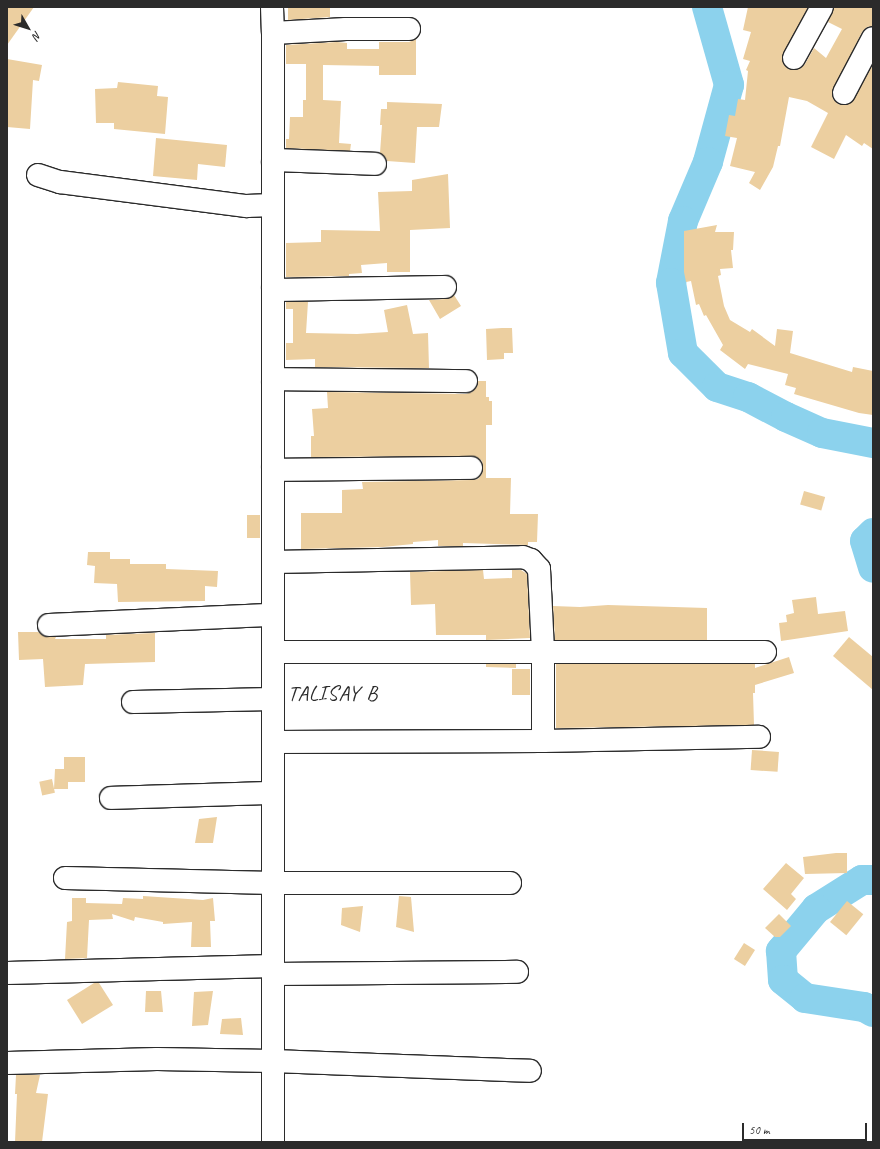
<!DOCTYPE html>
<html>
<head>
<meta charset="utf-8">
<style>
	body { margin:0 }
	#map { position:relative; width:880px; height:1149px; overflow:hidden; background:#fff; font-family:Caveat,sans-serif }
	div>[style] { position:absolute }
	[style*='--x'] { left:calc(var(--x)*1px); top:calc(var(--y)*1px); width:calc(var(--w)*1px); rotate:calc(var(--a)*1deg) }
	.river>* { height:30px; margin:-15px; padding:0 15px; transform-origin:15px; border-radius:15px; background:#8cd2ed }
	.building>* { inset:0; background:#eccfa0; transform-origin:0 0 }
	.roads { filter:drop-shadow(1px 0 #2b2b2b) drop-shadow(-1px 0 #2b2b2b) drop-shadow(0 1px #2b2b2b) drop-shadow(0 -1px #2b2b2b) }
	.minor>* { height:22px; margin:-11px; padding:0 11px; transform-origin:11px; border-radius:11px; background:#fff }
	span { translate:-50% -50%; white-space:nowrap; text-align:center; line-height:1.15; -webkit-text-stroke:3.5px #fff; paint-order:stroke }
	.neighbourhood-label { font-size:21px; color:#2b2b2b; letter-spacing:1px }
	.frame { position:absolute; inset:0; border:8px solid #2b2b2b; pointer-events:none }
	.north { position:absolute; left:8px; top:8px; width:40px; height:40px; -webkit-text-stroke:3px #fff; paint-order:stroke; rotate:129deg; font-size:11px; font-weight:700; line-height:16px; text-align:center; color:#2b2b2b }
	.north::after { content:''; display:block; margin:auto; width:14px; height:18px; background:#2b2b2b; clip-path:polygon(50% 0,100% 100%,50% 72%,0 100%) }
	.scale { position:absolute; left:742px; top:1123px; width:125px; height:18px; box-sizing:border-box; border:2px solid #2b2b2b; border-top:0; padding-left:5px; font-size:12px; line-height:14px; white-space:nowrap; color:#2b2b2b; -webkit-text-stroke:3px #fff; paint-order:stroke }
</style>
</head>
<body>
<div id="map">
	<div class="river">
		<div style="--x:707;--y:7;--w:81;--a:74.2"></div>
		<div style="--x:729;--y:85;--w:80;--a:105.3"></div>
		<div style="--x:708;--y:162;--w:64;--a:113"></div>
		<div style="--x:683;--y:221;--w:63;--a:101"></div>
		<div style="--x:671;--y:283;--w:71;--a:80.3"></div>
		<div style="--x:683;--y:353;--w:48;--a:45"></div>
		<div style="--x:717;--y:387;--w:33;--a:18"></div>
		<div style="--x:748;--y:397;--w:43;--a:27.8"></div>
		<div style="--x:786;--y:417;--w:39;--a:24"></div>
		<div style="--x:822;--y:433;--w:52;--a:11.1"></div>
		<div style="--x:873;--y:533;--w:11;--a:135"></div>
		<div style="--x:865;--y:541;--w:28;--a:73"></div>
		<div style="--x:873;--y:880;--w:11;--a:180"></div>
		<div style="--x:862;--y:880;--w:54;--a:147.8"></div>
		<div style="--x:816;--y:909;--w:55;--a:129.8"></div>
		<div style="--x:781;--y:951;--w:29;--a:86"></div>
		<div style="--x:783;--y:980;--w:28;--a:39"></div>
		<div style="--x:805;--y:998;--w:60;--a:8.7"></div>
		<div style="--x:864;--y:1007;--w:10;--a:29"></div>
	</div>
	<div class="building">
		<div style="clip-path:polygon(7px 7px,34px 7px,7px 45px)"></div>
		<div style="clip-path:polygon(288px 7px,330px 7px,330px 17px,288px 20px)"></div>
		<div style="clip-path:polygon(748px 7px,808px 7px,782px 58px,784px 65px,788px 69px,794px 70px,800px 69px,805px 64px,814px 48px,826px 58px,842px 29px,828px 22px,834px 7px,873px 7px,873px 26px,867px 27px,862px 32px,832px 93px,833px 99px,838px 104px,844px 105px,851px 103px,873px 65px,873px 149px,864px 143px,862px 146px,846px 135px,834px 159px,811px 147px,828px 113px,807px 101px,789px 97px,780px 146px,778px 146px,773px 167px,760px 190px,749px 183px,755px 172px,730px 166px,737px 138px,725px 136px,729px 115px,735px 116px,738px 99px,745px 100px,748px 71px,746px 70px,750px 61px,743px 59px,751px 32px,743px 30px)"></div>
		<div style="clip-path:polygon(416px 39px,416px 75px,379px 75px,379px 66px,323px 65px,323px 100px,341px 101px,339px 143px,351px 144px,350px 151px,286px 148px,286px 139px,289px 139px,290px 117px,303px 117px,303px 100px,306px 100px,306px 64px,286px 64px,286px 45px,337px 42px,347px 43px,347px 49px,379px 49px,379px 42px,409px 42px)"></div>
		<div style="clip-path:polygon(7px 59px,42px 65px,39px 81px,33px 80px,30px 129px,7px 127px)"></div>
		<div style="clip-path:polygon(118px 82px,158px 86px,157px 96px,168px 97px,165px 134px,114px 129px,114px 123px,96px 123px,95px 89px,117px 88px)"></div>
		<div style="clip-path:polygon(387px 102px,442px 104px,439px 127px,417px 127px,415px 163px,387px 161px,386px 158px,380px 153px,382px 125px,380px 125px,381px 109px,387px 109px)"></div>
		<div style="clip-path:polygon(156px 138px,227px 145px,225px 167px,198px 164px,197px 180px,153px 176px)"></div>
		<div style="clip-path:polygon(448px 174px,450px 228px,410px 230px,410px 272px,387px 272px,387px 263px,361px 265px,362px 273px,349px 274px,349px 276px,286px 277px,286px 243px,321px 242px,321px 230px,380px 231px,378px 192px,412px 191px,412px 180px)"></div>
		<div style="clip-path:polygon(717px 225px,715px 232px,734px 232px,733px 250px,731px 250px,733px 268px,720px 269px,721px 275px,718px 276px,724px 306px,730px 320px,750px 332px,752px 329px,775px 346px,777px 329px,793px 331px,790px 353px,852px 372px,853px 367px,873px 371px,873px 415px,859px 413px,794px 394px,796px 388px,785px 385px,788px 374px,748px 364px,745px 369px,720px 350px,723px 345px,706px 315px,704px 316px,699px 304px,696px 305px,691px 281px,686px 282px,684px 272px,684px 231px)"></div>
		<div style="clip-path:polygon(454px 295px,461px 306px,440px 319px,429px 300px,446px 299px)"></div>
		<div style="clip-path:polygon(286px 302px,308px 302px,306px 333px,357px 334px,388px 332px,384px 310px,407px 305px,413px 334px,428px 333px,429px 368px,315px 367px,315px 359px,286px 360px,286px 343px,293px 343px,293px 309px,286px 309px)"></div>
		<div style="clip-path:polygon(502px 328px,512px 328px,513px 353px,504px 353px,504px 359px,487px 360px,486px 329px)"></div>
		<div style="clip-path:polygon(478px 381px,486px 381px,486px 397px,489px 397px,489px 401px,492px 401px,492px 425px,486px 425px,486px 478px,511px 478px,510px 514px,538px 514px,537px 542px,528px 542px,528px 545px,463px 543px,463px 546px,438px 546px,438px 540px,413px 542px,413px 544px,383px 547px,301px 549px,301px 513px,342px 513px,342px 490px,363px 489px,362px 482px,471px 480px,478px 479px,482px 474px,483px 468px,482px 461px,477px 457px,471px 456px,311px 457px,311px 436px,314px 436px,312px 409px,328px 408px,327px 392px,466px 394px,472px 392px,477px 387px)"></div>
		<div style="left:804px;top:491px;width:22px;height:14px;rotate:16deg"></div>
		<div style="left:260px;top:515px;width:23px;height:13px;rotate:90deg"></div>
		<div style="clip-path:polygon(88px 552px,110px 552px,110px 559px,130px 559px,130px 564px,166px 564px,166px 569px,218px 571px,217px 587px,205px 586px,205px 601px,118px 602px,117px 584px,94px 583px,95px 566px,87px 565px)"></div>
		<div style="clip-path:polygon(483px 570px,484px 579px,512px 578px,512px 570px,521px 570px,527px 574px,530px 638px,486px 640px,486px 635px,436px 635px,435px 604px,411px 605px,410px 572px)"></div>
		<div style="clip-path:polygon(816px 597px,818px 614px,845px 611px,848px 631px,781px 641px,779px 623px,787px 622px,786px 615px,794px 613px,792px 600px)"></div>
		<div style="clip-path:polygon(608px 605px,707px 608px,707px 640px,555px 640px,553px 606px,580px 607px)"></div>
		<div style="clip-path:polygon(18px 632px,38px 632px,44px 636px,56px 637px,55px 639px,106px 639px,106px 635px,155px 633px,155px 662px,85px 664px,83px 685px,45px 687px,43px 659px,19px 660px)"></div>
		<div style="clip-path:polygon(849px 637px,873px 657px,873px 690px,833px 656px)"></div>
		<div style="clip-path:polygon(789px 657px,794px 673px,755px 685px,755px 693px,753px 693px,754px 725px,556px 728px,556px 664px,755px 664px,755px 668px)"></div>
		<div style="clip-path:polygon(486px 664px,516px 664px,516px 668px,486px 667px)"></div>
		<div style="left:530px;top:669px;width:26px;height:18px;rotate:90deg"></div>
		<div style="left:752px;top:750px;width:27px;height:20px;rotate:4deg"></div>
		<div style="clip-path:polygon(64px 757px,85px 757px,85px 782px,68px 782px,68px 789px,54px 789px,55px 769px,64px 769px)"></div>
		<div style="left:52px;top:779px;width:14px;height:13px;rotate:78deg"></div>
		<div style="clip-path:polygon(217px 817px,213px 843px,195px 843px,199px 819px)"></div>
		<div style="clip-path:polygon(836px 853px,847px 853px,847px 873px,805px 874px,803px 857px)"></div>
		<div style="clip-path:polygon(786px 863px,804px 878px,791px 894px,796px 899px,787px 910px,763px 889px)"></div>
		<div style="clip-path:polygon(143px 896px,203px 900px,213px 898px,215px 921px,210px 921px,211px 947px,191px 947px,192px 922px,163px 924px,163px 922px,135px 917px,134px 921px,112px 914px,113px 919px,89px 920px,87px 958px,65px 959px,67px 922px,72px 921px,72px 898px,86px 898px,86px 903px,122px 904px,123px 898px,143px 899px)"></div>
		<div style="clip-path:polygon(399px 896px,411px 897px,414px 932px,396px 927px)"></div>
		<div style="left:847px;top:901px;width:21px;height:27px;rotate:39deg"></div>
		<div style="clip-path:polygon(363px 906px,360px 932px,341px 925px,342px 908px)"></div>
		<div style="clip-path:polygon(779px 914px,791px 926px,780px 937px,775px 937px,765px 928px)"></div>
		<div style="left:744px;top:943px;width:13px;height:19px;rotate:32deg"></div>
		<div style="clip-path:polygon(94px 983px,99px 983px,113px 1005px,82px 1024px,67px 1000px)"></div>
		<div style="clip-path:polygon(146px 991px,161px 991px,163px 1012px,145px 1012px)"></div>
		<div style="clip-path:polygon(213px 991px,208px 1025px,192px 1026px,194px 992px)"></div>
		<div style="clip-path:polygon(241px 1018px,243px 1035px,220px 1034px,222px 1019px)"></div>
		<div style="clip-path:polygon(16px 1075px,40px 1075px,36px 1093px,48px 1094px,42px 1142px,15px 1142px,17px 1094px,15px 1094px)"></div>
	</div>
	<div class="roads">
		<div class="minor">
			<div style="--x:272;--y:7;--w:26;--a:88"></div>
			<div style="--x:273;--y:33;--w:1109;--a:90"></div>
			<div style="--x:273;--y:33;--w:73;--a:-3.1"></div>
			<div style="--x:346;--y:29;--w:63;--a:0"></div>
			<div style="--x:794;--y:58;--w:58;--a:-61.2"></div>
			<div style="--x:844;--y:93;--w:62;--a:-62.2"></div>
			<div style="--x:273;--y:160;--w:102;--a:2.2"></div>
			<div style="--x:38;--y:175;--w:23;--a:18"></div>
			<div style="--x:60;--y:182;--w:188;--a:7.4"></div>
			<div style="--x:246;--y:206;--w:27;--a:-2"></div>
			<div style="--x:273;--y:290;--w:172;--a:-1"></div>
			<div style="--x:273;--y:379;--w:193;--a:0.6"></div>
			<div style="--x:273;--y:470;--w:198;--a:-0.6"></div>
			<div style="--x:273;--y:562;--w:250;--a:-1.1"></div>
			<div style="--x:523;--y:557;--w:9;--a:21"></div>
			<div style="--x:531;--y:560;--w:12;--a:48"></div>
			<div style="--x:539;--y:569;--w:83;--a:87.2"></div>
			<div style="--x:543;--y:652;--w:89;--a:90"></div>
			<div style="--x:49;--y:625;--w:224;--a:-2.6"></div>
			<div style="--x:273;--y:652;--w:492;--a:0"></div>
			<div style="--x:133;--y:702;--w:140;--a:-1.2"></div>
			<div style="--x:273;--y:742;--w:270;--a:-0.2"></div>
			<div style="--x:543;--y:741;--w:216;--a:-1.1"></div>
			<div style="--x:111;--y:798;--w:162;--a:-1.8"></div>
			<div style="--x:65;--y:878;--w:208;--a:1.4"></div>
			<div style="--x:273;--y:883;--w:237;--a:0"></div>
			<div style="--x:7;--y:973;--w:266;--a:-1.5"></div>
			<div style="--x:273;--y:974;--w:244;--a:-0.5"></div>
			<div style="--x:7;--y:1063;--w:150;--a:-1.5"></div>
			<div style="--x:157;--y:1059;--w:116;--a:1"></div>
			<div style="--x:273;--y:1061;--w:257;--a:2.2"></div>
		</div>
	</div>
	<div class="neighbourhood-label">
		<span style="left:333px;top:693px">TALISAY B</span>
	</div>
	<div class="frame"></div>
	<div class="north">N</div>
	<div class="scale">50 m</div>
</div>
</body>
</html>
